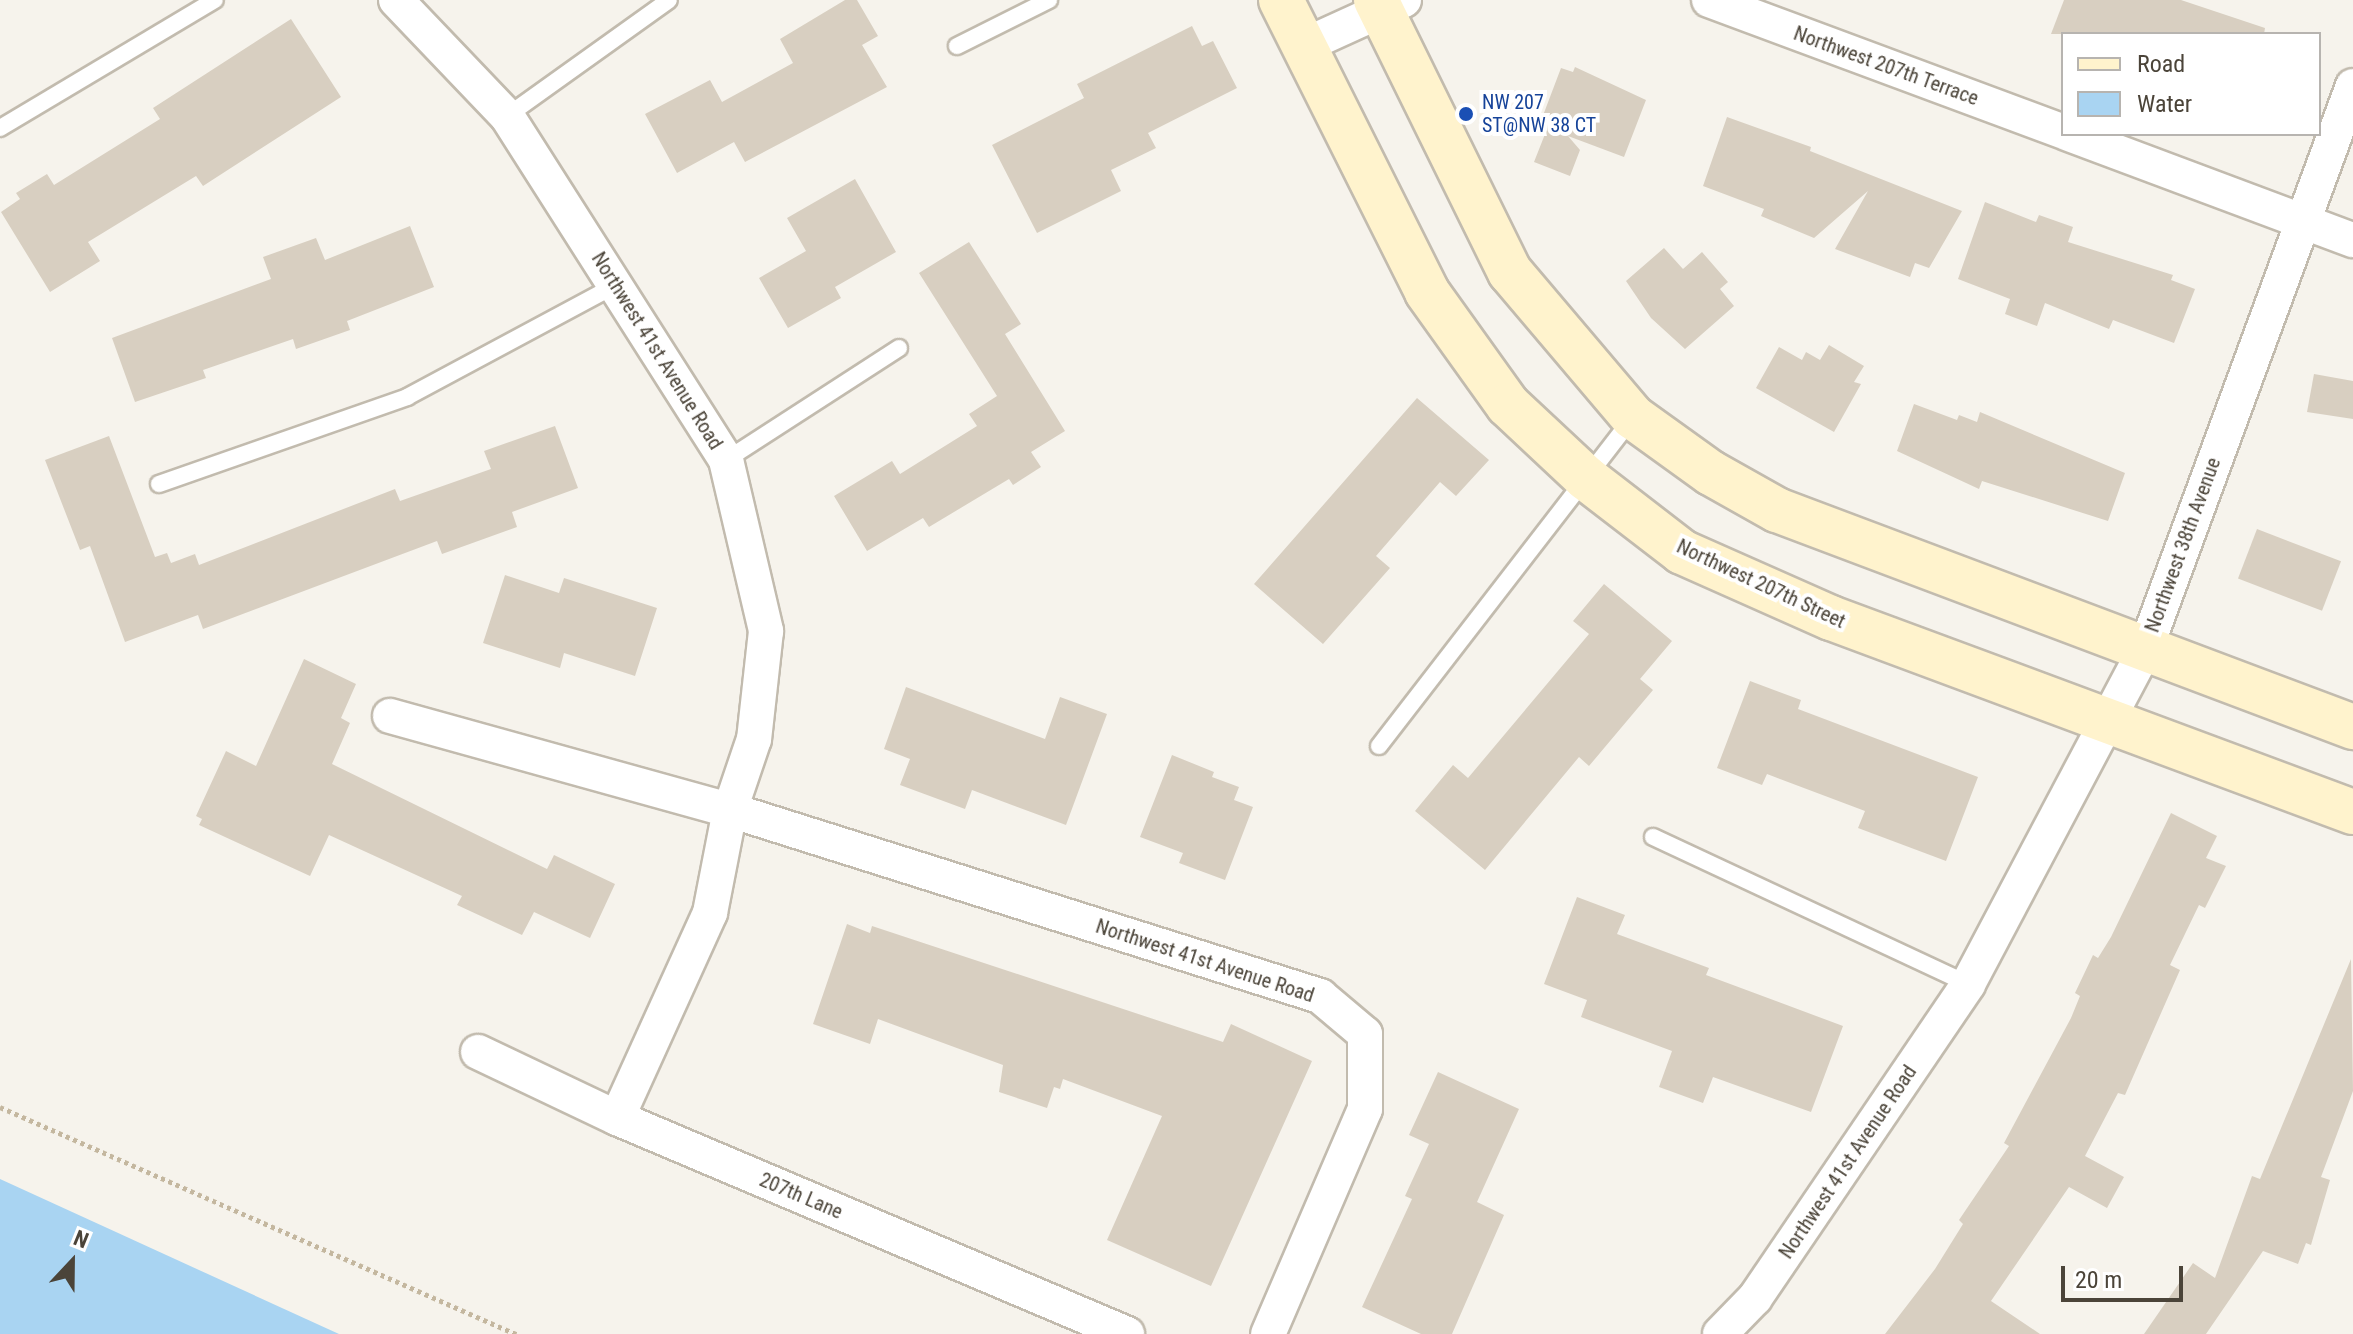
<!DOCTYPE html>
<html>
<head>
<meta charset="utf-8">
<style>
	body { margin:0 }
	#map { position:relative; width:2353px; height:1334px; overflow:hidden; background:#f6f3ec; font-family:"Roboto Condensed",sans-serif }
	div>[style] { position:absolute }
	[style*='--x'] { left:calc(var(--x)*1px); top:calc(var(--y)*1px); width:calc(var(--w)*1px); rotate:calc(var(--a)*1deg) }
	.water>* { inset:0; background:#a9d4f2 }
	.building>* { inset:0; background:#d8cfc1; transform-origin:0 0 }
	.path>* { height:5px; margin-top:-2.5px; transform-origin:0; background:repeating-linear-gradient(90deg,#c4b79f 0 4px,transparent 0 8px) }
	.roads { filter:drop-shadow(2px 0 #c2bbae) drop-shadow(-2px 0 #c2bbae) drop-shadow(0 2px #c2bbae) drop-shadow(0 -2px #c2bbae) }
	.lane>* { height:16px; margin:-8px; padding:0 8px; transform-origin:8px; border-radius:8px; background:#fff }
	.street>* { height:34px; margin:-17px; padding:0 17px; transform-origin:17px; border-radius:17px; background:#fff }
	.secondary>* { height:44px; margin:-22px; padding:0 22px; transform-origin:22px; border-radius:22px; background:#fff3cd }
	.dots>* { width:22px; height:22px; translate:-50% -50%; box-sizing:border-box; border:4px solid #fff; border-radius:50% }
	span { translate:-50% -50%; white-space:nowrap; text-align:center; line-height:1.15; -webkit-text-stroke:8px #fff; paint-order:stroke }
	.street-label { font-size:20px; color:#4b4439 }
	.transit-label { font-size:20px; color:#164399 }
	.left { translate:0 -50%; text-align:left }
	.legend { position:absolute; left:2061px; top:32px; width:260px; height:104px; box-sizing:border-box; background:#fff; border:2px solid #b7b4b0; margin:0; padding:10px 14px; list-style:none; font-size:24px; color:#4b4439 }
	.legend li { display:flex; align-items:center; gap:16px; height:40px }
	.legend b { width:40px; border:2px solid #b7b4b0 }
	.north { position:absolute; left:32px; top:1222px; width:80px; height:80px; -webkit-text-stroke:6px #fff; paint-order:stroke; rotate:22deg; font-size:22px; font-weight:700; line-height:32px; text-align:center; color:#4b4439 }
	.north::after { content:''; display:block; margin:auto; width:28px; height:36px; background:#4b4439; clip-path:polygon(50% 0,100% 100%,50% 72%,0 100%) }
	.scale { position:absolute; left:2061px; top:1266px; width:122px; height:36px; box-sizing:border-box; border:4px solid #4b4439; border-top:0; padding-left:10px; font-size:24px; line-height:28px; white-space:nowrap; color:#4b4439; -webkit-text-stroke:6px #fff; paint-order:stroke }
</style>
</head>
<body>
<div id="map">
	<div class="water">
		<div style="clip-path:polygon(0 1179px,339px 1334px,0 1334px)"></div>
	</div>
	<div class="building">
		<div style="clip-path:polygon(845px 0,857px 0,878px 36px,862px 45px,887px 87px,745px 162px,734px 142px,677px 173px,645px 114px,710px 80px,722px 102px,793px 63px,780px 39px)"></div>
		<div style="clip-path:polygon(2064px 0,2181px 0,2265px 28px,2264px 34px,2051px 34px)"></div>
		<div style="clip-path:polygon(291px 19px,341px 97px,203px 186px,196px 176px,88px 242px,100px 261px,50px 292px,1px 212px,20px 199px,16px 193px,47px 174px,54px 185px,160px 119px,153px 108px)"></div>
		<div style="clip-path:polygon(1192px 26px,1202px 46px,1213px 41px,1237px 88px,1148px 133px,1156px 148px,1111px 170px,1121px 191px,1037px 233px,992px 145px,1084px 98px,1077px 84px)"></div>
		<div style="clip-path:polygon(1575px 67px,1646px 100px,1624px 157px,1568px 136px,1580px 150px,1570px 176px,1534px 162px,1547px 129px,1539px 126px,1561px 68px,1573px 72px)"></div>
		<div style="clip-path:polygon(1727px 117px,1811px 147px,1810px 151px,1962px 211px,1929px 268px,1915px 263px,1910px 277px,1835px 249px,1868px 191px,1814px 238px,1761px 216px,1764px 209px,1703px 186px)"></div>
		<div style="clip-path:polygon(855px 179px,896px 252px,835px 287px,841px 298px,788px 328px,759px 278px,806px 251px,787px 218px)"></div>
		<div style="clip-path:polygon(1985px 202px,2036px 222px,2039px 215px,2073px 227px,2068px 242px,2173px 275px,2171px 280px,2195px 289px,2174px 343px,2113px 320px,2109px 329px,2045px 303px,2037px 326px,2005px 314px,2010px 299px,1958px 279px)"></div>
		<div style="clip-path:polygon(410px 226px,434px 287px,347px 321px,350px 330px,296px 349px,293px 339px,203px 370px,206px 378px,135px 402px,112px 338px,271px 279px,263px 257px,316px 238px,325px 260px)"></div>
		<div style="clip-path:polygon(969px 242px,1021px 324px,1005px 334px,1065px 431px,1031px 452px,1041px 467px,1013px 485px,1009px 479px,929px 527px,923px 518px,867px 551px,834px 496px,892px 461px,900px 474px,977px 426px,969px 414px,997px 396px,919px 273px)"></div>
		<div style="clip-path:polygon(1664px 248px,1683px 269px,1702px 252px,1728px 282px,1720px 289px,1734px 306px,1685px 349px,1651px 318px,1626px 281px)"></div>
		<div style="clip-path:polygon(1829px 345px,1864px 366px,1854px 382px,1861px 384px,1834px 432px,1756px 388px,1779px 347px,1802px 360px,1806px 352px,1820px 360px)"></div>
		<div style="clip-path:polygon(2314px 374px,2353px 381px,2353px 419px,2307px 412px)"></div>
		<div style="clip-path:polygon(1417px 398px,1489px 460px,1456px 496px,1440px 482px,1376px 556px,1390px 568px,1323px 644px,1254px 584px)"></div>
		<div style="clip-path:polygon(1914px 404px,1957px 420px,1959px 415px,1977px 422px,1980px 412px,2125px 473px,2108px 521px,1982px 481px,1979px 489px,1897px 451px)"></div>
		<div style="clip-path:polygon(555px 426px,578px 488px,512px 512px,517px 527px,442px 554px,437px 541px,203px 629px,198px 615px,125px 642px,90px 546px,80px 550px,45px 460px,109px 436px,155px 557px,167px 553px,171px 563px,195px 554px,199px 565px,395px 489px,400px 501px,491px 469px,484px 451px)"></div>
		<div style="left:2257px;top:529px;width:90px;height:53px;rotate:21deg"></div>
		<div style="clip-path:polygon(505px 575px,559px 593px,564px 578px,657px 608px,635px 676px,564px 653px,560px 668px,483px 643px)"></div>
		<div style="clip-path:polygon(1604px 584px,1672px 641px,1640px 679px,1653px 690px,1589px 766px,1579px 757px,1485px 870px,1415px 811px,1453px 765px,1468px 778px,1589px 634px,1573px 621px)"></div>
		<div style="clip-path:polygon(304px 659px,356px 684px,341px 718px,350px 723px,332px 764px,547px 869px,554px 855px,615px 884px,590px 938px,534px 912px,522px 935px,457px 905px,462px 896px,329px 835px,310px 876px,199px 825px,202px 819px,196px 816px,226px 751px,256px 766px)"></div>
		<div style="clip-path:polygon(1750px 681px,1801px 700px,1798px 709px,1978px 777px,1946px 861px,1858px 828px,1865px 811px,1767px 774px,1762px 785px,1717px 768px)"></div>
		<div style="clip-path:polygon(906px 687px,1045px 739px,1060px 697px,1107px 714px,1066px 825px,972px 790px,965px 809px,900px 785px,910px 759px,884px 749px)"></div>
		<div style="clip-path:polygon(1172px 755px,1214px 772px,1212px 777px,1239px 787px,1234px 800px,1253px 807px,1225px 880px,1179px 863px,1183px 853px,1140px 837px)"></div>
		<div style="clip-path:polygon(2171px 813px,2217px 836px,2206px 858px,2226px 866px,2205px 908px,2199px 905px,2170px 965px,2180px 970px,2125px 1095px,2118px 1093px,2085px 1156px,2124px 1177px,2107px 1208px,2069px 1187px,1991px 1301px,2040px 1334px,1885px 1334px,1935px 1269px,1963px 1224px,1959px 1220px,2009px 1146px,2004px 1143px,2071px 1018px,2080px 996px,2075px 993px,2093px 955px,2098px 958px,2111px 937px)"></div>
		<div style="clip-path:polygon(1577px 897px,1625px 915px,1617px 934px,1709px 968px,1706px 975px,1843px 1026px,1811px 1112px,1713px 1077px,1703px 1103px,1659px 1087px,1672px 1051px,1581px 1017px,1587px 1000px,1544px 984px)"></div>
		<div style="clip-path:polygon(847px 924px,870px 933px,872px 926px,1223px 1042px,1231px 1024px,1312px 1061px,1211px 1286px,1107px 1240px,1162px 1116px,1063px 1079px,1060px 1089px,1054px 1087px,1047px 1108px,999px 1092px,1003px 1065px,878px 1019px,870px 1044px,813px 1024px)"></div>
		<div style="clip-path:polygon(2351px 959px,2353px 1091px,2321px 1177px,2330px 1180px,2311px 1245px,2306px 1243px,2298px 1264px,2263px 1251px,2206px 1334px,2144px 1334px,2193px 1263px,2215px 1278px,2252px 1176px,2260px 1179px)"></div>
		<div style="clip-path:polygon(1438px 1072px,1519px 1109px,1477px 1202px,1504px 1215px,1452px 1334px,1421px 1334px,1362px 1307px,1412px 1199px,1405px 1196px,1429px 1144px,1409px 1135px)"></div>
	</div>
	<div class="path">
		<div style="--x:0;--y:1107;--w:564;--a:23.75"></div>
	</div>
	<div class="roads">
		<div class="lane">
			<div style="--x:957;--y:46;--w:103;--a:-26.6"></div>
			<div style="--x:507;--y:116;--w:199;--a:-35.6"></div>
			<div style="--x:0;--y:128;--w:250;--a:-30.8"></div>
			<div style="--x:726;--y:460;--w:206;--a:-32.9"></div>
			<div style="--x:159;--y:484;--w:263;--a:-19.3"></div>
			<div style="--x:407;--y:397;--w:237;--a:-28.2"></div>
			<div style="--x:1379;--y:746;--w:413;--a:-52.3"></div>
			<div style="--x:1653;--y:837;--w:348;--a:25"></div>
		</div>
		<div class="street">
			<div style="--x:396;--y:0;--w:161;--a:46.3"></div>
			<div style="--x:507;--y:116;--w:408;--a:57.5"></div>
			<div style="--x:726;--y:460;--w:176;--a:76.8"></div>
			<div style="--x:766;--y:631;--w:109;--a:96.3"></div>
			<div style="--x:754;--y:739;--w:75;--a:108.7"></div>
			<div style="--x:730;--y:810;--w:105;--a:101"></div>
			<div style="--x:710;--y:913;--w:225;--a:114.4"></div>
			<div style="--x:1709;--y:0;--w:378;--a:20.4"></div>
			<div style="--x:1303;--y:46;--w:111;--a:-24.5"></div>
			<div style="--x:2069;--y:134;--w:303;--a:20.5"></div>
			<div style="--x:390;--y:716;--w:353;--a:15.5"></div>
			<div style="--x:730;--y:810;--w:619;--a:17.5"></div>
			<div style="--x:1320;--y:996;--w:59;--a:40.2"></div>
			<div style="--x:1365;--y:1034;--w:75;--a:90"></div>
			<div style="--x:1365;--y:1109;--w:245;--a:113.3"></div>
			<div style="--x:478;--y:1052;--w:154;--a:25.4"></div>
			<div style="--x:617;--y:1118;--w:554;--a:22.95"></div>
			<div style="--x:1720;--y:1334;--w:50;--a:-45.8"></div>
			<div style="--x:1755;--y:1298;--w:379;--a:-55.8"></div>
			<div style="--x:1968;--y:984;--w:378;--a:-62.1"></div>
			<div style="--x:2145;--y:650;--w:601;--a:-69.76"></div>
		</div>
		<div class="secondary">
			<div style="--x:1281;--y:0;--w:326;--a:63.4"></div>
			<div style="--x:1427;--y:292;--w:139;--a:54.4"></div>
			<div style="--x:1508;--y:405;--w:107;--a:43.1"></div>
			<div style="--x:1586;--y:478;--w:121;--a:37.6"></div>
			<div style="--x:1682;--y:552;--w:163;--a:23.9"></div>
			<div style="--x:1831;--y:618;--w:557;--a:20.39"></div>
			<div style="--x:1376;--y:0;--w:303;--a:63.8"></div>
			<div style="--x:1510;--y:272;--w:190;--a:49.7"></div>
			<div style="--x:1633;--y:417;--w:96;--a:35.7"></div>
			<div style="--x:1711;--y:473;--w:76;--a:29.3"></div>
			<div style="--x:1777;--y:510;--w:616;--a:20.64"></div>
		</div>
	</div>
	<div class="dots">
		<div style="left:1466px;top:114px;background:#1a4fb4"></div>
	</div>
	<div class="street-label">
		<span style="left:1886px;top:66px;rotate:20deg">Northwest 207th Terrace</span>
		<span style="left:657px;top:351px;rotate:58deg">Northwest 41st Avenue Road</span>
		<span style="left:2183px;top:545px;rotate:-70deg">Northwest 38th Avenue</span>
		<span style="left:1761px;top:584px;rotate:25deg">Northwest 207th Street</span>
		<span style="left:1205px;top:961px;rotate:18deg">Northwest 41st Avenue Road</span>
		<span style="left:1848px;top:1162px;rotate:-56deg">Northwest 41st Avenue Road</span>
		<span style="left:801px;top:1196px;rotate:23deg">207th Lane</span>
	</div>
	<div class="transit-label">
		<span class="left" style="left:1482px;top:114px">NW 207<br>ST@NW 38 CT</span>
	</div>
	<ul class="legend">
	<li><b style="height:10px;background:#fff3cd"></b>Road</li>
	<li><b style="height:22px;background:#a9d4f2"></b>Water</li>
	</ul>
	<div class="north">N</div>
	<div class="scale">20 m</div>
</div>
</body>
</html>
